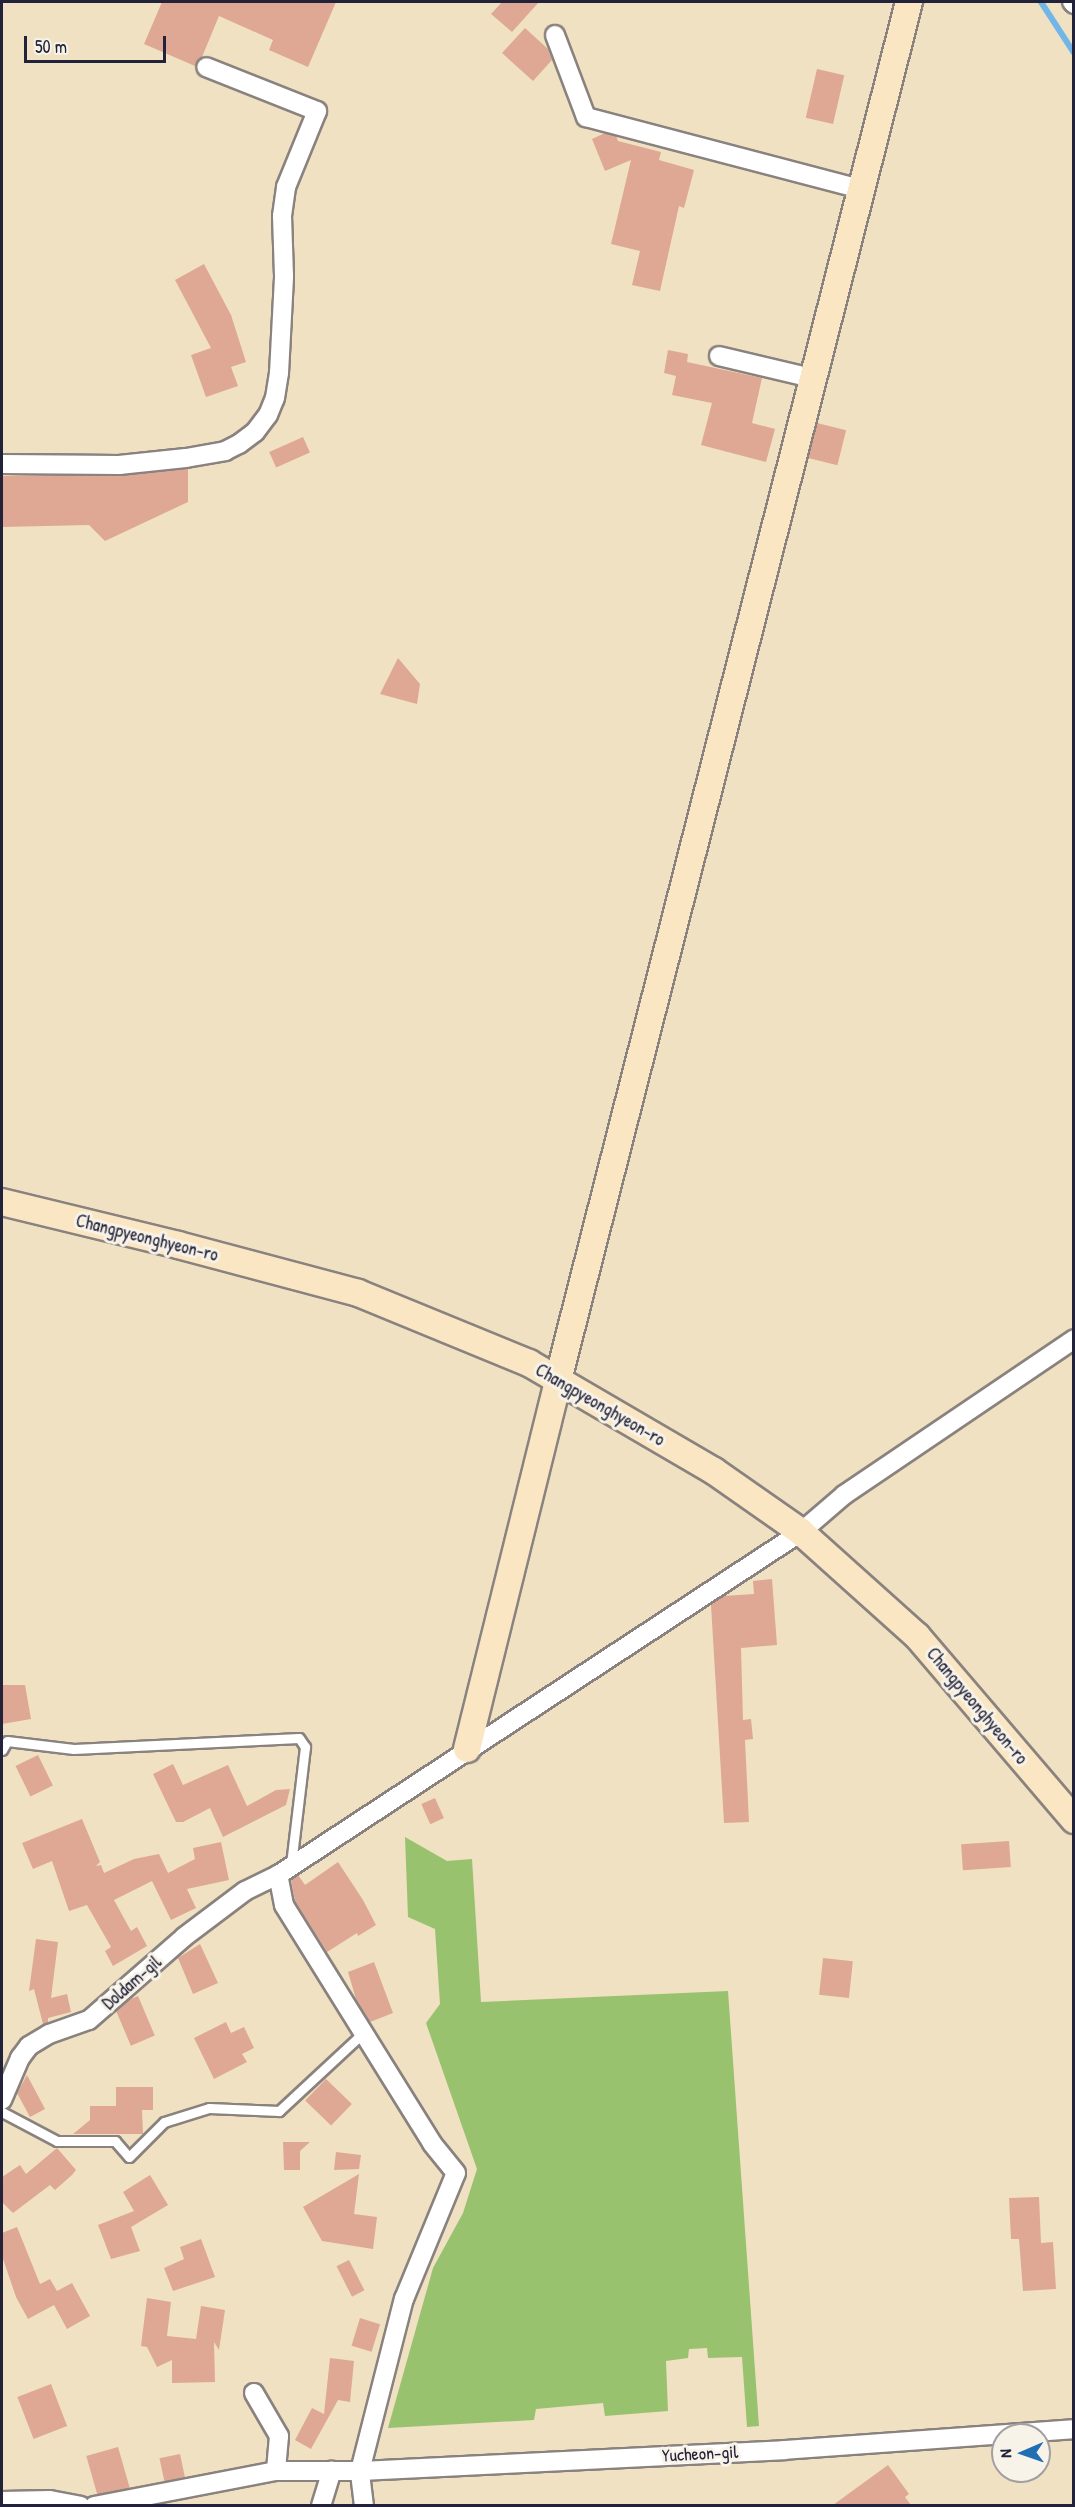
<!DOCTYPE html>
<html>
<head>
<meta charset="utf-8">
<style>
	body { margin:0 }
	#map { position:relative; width:1075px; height:2507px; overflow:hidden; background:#f0e1c2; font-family:"Patrick Hand",sans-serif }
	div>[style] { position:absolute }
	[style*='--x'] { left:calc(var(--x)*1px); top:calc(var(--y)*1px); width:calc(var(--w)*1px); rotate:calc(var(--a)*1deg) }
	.green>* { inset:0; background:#99c26f }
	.stream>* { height:6px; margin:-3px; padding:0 3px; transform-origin:3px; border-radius:3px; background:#72b6e8 }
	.building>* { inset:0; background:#dea894; transform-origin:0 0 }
	.roads { filter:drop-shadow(2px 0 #89827e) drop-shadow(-2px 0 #89827e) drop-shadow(0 2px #89827e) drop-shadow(0 -2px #89827e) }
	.lane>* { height:9px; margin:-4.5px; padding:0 4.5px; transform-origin:4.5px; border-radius:4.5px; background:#fff }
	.street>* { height:18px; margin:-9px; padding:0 9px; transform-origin:9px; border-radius:9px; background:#fff }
	.secondary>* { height:26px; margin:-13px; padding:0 13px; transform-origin:13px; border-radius:13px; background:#fbe6c4 }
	span { translate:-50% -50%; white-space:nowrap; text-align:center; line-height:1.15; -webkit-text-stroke:6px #f7f3e8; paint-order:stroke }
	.street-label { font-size:18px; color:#22223b }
	.frame { position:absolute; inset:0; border:3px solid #22223b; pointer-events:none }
	.north { position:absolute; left:991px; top:2423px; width:60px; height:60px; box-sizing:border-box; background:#f7f3e8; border:2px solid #a29fa3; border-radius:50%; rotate:268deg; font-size:16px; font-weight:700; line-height:24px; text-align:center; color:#22223b }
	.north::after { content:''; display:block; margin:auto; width:21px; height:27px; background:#1f6fb2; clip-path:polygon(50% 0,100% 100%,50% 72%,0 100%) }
	.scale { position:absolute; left:24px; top:36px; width:142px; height:27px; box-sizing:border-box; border:3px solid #22223b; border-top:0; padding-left:8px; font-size:18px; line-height:21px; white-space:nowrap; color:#22223b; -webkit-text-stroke:4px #f7f3e8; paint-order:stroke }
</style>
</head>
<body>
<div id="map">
	<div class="green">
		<div style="clip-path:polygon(405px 1837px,447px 1861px,472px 1859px,481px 2002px,728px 1991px,759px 2426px,747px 2427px,742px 2357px,708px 2358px,707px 2348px,689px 2349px,688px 2358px,666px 2361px,668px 2411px,605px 2416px,603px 2403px,536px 2409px,534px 2420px,388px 2428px,433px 2268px,463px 2213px,477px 2169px,426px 2023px,440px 2004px,435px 1929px,408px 1917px)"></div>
	</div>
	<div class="stream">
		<div style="--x:1041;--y:2;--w:61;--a:57.1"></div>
	</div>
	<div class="building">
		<div style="clip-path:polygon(162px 2px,336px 2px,308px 67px,269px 50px,273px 40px,219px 16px,202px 57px,195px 66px,144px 44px)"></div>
		<div style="clip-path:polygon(502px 2px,539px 2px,512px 32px,491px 14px)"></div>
		<div style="clip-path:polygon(525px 28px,548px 49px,552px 60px,533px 81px,502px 53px)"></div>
		<div style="left:817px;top:69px;width:28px;height:50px;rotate:13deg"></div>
		<div style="clip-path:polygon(605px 133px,616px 136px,618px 141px,661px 152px,659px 160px,694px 170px,684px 208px,679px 206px,660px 291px,632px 285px,640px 251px,611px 244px,631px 160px,605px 171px,592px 139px)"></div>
		<div style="clip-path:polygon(204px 264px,231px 315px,246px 362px,231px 367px,238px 386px,206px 397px,191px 355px,211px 348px,175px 280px)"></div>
		<div style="clip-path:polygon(668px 350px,688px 354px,687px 362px,762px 378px,752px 423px,775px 429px,766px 462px,701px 445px,712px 403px,672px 395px,676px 376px,664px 373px)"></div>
		<div style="left:817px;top:423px;width:30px;height:36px;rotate:14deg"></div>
		<div style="left:303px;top:437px;width:17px;height:37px;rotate:66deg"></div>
		<div style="clip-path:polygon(188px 469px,188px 502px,105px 541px,89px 525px,2px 527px,2px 476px,119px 476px)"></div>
		<div style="clip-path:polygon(398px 658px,420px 684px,417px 704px,380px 694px)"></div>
		<div style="clip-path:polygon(772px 1579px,777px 1645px,741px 1648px,743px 1720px,751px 1719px,753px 1739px,745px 1740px,749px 1822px,724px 1823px,711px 1605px,723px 1596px,754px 1594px,753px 1581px)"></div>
		<div style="clip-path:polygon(2px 1685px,25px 1685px,31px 1719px,2px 1724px)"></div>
		<div style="left:38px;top:1755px;width:34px;height:25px;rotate:64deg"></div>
		<div style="clip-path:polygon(173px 1764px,183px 1785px,228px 1765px,247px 1806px,276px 1790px,290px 1789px,286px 1805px,223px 1837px,210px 1808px,183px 1822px,176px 1822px,153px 1774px)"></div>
		<div style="left:435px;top:1798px;width:22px;height:15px;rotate:66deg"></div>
		<div style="clip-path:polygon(82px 1819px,100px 1862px,96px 1866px,101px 1865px,104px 1873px,134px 1859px,159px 1854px,168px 1873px,195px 1859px,193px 1848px,221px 1842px,229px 1880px,187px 1889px,196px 1908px,171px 1920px,152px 1881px,114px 1900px,131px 1931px,137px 1927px,147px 1946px,113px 1966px,105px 1951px,111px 1947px,87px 1905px,69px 1911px,52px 1861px,33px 1869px,22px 1843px)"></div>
		<div style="left:1009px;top:1841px;width:26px;height:48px;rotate:86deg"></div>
		<div style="clip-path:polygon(338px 1862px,363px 1900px,376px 1925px,358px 1936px,357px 1933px,327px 1952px,295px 1901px,291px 1880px,298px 1875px,305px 1885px)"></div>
		<div style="clip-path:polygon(36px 1939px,58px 1942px,51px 1998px,67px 1994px,71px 2012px,48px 2018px,48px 2023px,43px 2024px,34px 1989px,29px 1991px)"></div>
		<div style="clip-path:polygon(200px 1944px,218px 1983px,193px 1994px,178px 1958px)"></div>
		<div style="left:823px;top:1958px;width:30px;height:37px;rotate:6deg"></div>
		<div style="clip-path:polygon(374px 1962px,393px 2013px,370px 2022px,356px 1999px,348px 1972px)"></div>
		<div style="left:138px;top:1996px;width:43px;height:26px;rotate:67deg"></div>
		<div style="clip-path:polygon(226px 2022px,231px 2033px,244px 2027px,254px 2048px,242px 2054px,247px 2062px,214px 2079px,194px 2038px)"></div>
		<div style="clip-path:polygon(27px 2075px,45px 2109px,30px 2117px,17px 2093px)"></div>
		<div style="left:326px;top:2079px;width:36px;height:30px;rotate:44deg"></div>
		<div style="clip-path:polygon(116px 2087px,153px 2087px,153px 2110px,142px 2110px,143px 2134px,73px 2134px,90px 2120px,90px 2106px,116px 2106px)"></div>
		<div style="clip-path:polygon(283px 2142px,310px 2142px,300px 2151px,300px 2170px,284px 2170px)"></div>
		<div style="clip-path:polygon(57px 2148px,76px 2170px,72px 2175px,55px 2190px,50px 2185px,13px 2213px,2px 2202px,2px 2177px,20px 2165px,26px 2174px)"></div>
		<div style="clip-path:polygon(336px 2152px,361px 2155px,359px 2169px,334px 2170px)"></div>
		<div style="clip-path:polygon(359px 2174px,354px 2214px,377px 2217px,373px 2249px,322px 2241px,303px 2207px)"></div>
		<div style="clip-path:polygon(150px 2175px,168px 2205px,131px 2227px,140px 2251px,111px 2259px,98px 2225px,134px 2211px,123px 2192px)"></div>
		<div style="clip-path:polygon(1039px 2197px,1041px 2243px,1053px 2242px,1056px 2289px,1023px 2291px,1019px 2239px,1011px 2239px,1009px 2198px)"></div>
		<div style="clip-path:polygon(17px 2227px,40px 2284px,50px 2279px,57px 2291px,72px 2283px,90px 2316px,67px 2329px,54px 2305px,28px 2319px,16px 2297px,2px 2256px,2px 2233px)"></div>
		<div style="clip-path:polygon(201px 2239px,215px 2277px,173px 2291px,164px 2268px,184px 2259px,180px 2247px)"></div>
		<div style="left:349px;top:2260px;width:34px;height:14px;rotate:63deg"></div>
		<div style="clip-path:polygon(147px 2298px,171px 2302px,167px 2336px,196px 2339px,201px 2306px,225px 2310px,219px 2350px,214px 2342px,215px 2382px,172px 2383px,172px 2360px,157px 2367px,147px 2347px,141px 2346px)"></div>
		<div style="left:360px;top:2318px;width:21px;height:29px;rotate:17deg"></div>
		<div style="clip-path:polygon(330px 2358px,354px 2361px,350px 2402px,338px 2400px,311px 2449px,295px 2440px,312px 2408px,324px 2414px)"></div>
		<div style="left:51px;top:2384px;width:45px;height:36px;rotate:69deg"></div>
		<div style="left:118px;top:2447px;width:43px;height:33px;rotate:74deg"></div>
		<div style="left:180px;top:2454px;width:24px;height:21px;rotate:78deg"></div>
		<div style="clip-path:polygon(888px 2465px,909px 2494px,905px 2497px,911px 2505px,833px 2505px)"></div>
	</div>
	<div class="roads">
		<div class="lane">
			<div style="--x:2;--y:1750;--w:10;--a:-61"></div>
			<div style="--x:7;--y:1741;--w:67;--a:6.8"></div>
			<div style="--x:74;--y:1749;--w:225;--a:-2.8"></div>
			<div style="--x:299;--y:1738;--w:11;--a:56"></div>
			<div style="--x:305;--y:1747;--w:119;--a:96.8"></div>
			<div style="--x:2;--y:2112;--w:62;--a:27.8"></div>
			<div style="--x:57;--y:2141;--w:58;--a:0"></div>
			<div style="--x:115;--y:2141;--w:21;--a:49"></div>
			<div style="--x:129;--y:2157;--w:49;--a:-45"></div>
			<div style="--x:164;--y:2122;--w:47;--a:-17.3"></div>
			<div style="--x:209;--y:2108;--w:70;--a:2.5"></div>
			<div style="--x:279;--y:2111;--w:116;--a:-42.9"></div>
		</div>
		<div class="street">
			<div style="--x:1072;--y:2;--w:3;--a:45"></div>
			<div style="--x:555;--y:35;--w:88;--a:69.3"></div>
			<div style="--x:586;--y:117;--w:284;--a:14.7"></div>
			<div style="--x:719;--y:356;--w:96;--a:13.3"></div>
			<div style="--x:2;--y:464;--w:117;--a:0.5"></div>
			<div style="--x:119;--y:465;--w:67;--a:-6"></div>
			<div style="--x:186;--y:458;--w:40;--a:-10"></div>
			<div style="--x:225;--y:451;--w:16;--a:-27"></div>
			<div style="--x:239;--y:444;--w:20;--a:-37"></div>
			<div style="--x:255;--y:432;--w:21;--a:-53"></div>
			<div style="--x:268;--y:415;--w:18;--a:-68"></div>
			<div style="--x:275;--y:398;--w:25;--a:-81"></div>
			<div style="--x:279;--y:373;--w:97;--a:-87"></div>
			<div style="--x:284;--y:276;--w:60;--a:-91.9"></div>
			<div style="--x:282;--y:216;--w:29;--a:-82"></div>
			<div style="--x:286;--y:187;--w:82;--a:-67.8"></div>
			<div style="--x:317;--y:111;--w:119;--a:-158.4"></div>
			<div style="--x:2;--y:2100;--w:46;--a:-66.8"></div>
			<div style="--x:20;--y:2058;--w:15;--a:-53"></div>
			<div style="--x:29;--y:2046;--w:23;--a:-31"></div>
			<div style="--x:49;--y:2034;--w:42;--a:-19.3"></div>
			<div style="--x:89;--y:2020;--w:126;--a:-41.1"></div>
			<div style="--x:184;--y:1937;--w:76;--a:-37"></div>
			<div style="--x:245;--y:1891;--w:37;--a:-26"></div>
			<div style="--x:278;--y:1875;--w:625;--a:-33.26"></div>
			<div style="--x:801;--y:1532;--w:57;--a:-40.7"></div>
			<div style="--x:844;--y:1495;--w:278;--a:-34.1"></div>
			<div style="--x:254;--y:2393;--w:50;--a:59.8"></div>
			<div style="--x:279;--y:2436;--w:35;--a:95"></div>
			<div style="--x:2;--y:2501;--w:48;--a:-1.2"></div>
			<div style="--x:50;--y:2500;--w:31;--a:11"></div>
			<div style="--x:94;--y:2506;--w:185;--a:-10.9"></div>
			<div style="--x:276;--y:2471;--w:84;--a:0"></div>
			<div style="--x:360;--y:2471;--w:178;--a:-75.7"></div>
			<div style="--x:404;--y:2299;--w:136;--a:-67.6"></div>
			<div style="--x:456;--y:2173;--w:38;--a:-129"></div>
			<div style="--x:432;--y:2143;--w:280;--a:-121.9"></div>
			<div style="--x:284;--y:1905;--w:31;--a:-101"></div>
			<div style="--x:321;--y:2506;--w:37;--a:-73"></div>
			<div style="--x:364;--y:2506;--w:35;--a:-97"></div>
			<div style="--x:360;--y:2471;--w:425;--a:-2.8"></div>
			<div style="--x:784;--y:2450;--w:291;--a:-4.1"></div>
		</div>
		<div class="secondary">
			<div style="--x:2;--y:1202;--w:181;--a:13.7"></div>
			<div style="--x:178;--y:1245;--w:186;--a:14.9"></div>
			<div style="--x:358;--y:1293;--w:185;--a:22.3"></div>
			<div style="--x:529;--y:1363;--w:214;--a:30.3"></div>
			<div style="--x:714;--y:1471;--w:106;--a:35"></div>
			<div style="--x:801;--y:1532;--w:156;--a:41.9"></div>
			<div style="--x:917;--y:1636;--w:242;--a:49.5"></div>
			<div style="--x:467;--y:1749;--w:380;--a:-76.1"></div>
			<div style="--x:558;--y:1380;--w:1422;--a:-75.71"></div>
		</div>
	</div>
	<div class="street-label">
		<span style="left:147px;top:1238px;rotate:14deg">Changpyeonghyeon-ro</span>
		<span style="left:600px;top:1405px;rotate:30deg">Changpyeonghyeon-ro</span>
		<span style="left:977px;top:1706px;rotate:50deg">Changpyeonghyeon-ro</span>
		<span style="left:132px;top:1983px;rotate:-41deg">Doldam-gil</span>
		<span style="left:700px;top:2454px;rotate:-3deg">Yucheon-gil</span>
	</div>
	<div class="frame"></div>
	<div class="north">N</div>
	<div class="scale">50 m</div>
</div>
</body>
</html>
